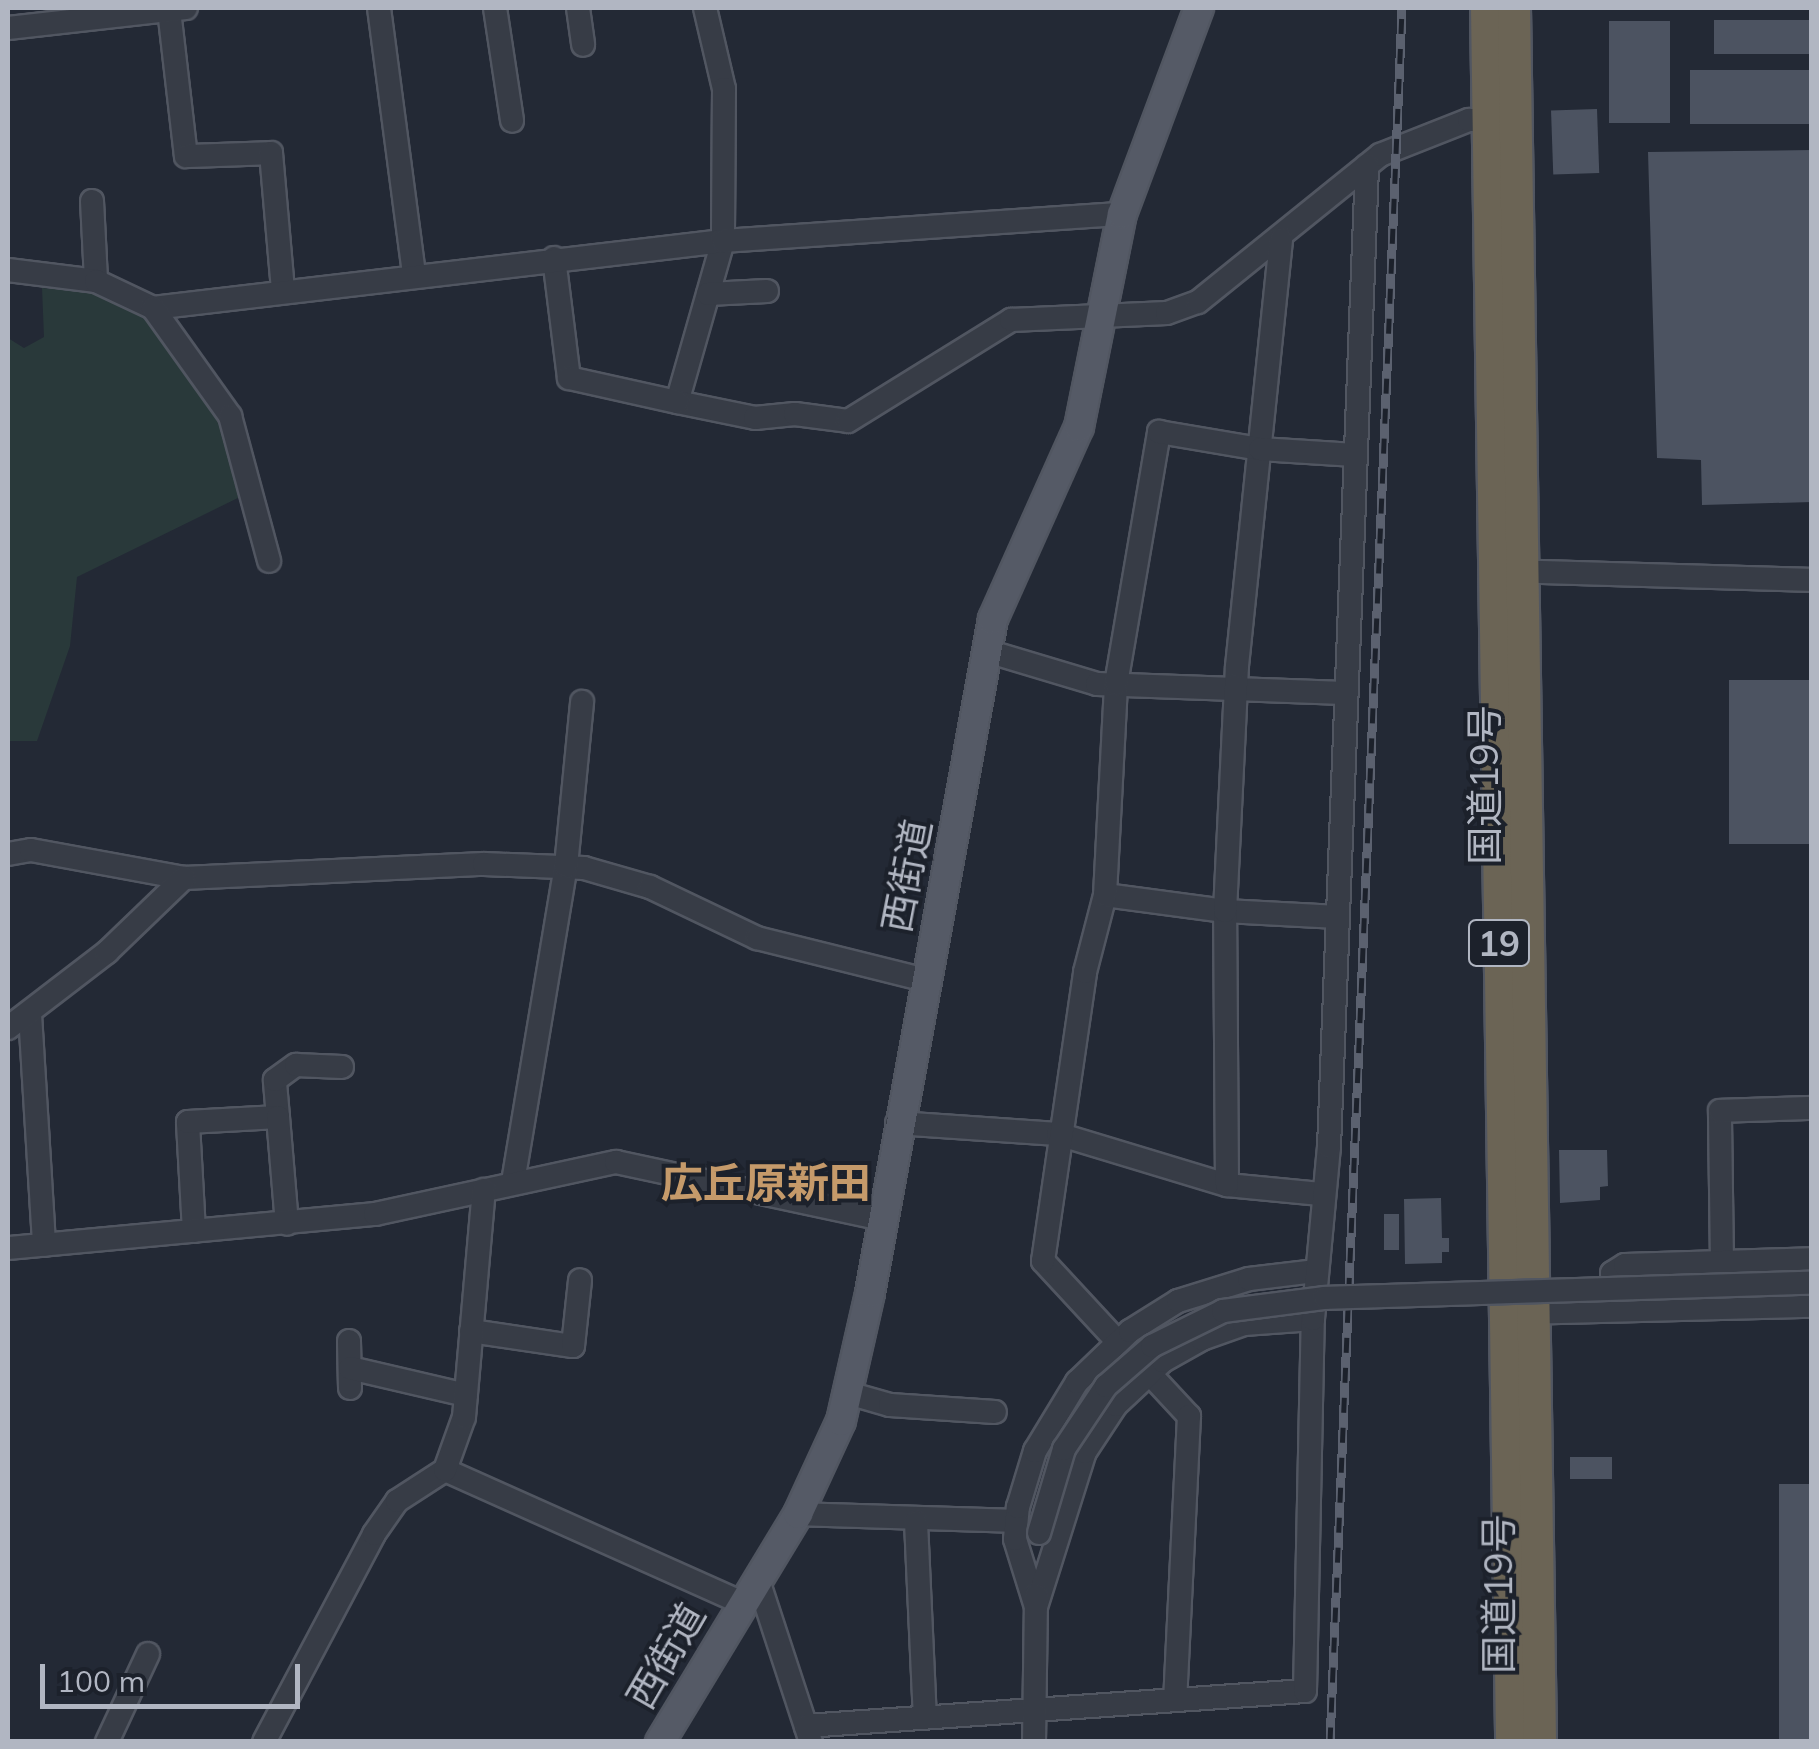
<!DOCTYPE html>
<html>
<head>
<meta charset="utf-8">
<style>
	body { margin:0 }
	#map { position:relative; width:1819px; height:1749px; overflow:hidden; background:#232935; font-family:Mulish,"Noto Sans JP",sans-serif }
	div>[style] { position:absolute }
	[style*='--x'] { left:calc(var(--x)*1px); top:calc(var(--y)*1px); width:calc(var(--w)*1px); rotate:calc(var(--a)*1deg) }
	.green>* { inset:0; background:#29393a }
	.building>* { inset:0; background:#4c5361; transform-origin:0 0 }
	.roads { filter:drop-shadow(2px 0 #515661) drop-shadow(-2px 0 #515661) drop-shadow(0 2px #515661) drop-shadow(0 -2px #515661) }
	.minor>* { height:22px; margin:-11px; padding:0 11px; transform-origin:11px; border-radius:11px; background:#373c46 }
	.major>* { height:28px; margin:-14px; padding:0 14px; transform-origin:14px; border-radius:14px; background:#555a66 }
	.highway>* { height:32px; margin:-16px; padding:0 16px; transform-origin:16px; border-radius:16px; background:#6b6455 }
	.rail>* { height:9px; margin-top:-4.5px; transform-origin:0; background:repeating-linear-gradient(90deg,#1c212b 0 15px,#5b616f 0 30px); box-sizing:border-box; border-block:2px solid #5b616f }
	.bridges { filter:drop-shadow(2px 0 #515661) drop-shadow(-2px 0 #515661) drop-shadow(0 2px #515661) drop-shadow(0 -2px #515661) }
	.minor-bridge>* { height:22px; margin:-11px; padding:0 11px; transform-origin:11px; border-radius:11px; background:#373c46 }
	span { translate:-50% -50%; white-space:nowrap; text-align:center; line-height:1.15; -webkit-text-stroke:8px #1c212b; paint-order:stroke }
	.shield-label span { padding:2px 8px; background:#1c212b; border:2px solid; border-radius:8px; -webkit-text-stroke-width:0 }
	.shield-label { font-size:35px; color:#b1b6c2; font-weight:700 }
	.street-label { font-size:38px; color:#b1b6c2 }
	.quarter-label { font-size:42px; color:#c59a6a; font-weight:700 }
	.frame { position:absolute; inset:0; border:10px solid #b1b6c2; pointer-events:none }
	.scale { position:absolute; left:40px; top:1664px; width:260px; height:45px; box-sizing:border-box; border:5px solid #b1b6c2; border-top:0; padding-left:12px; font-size:30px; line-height:35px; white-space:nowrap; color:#b1b6c2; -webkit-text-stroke:8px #1c212b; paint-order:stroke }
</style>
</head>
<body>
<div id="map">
	<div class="green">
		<div style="clip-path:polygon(42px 288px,111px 294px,148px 311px,225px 399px,250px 492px,77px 577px,70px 646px,37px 741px,8px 741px,8px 338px,24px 348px,44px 337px)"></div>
	</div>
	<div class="building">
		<div style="left:1812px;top:20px;width:34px;height:98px;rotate:90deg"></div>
		<div style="left:1609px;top:21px;width:61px;height:102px"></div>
		<div style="left:1812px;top:70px;width:54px;height:122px;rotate:90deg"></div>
		<div style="left:1597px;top:109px;width:64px;height:46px;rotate:88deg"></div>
		<div style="clip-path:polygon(1812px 150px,1812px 502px,1702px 505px,1701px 460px,1657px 458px,1648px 152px)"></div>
		<div style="left:1812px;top:680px;width:164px;height:83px;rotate:90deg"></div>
		<div style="clip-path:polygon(1559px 1150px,1607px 1150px,1608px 1186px,1600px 1187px,1600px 1200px,1560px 1203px)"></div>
		<div style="clip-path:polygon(1441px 1198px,1442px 1238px,1449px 1238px,1449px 1252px,1442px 1252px,1442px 1263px,1405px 1264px,1404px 1199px)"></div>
		<div style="left:1384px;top:1214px;width:15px;height:36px"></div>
		<div style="left:1570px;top:1457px;width:42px;height:22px"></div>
		<div style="left:1812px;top:1484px;width:258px;height:33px;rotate:90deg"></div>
	</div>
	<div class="roads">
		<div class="minor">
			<div style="--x:379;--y:8;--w:267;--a:82.5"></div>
			<div style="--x:495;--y:8;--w:114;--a:81.4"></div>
			<div style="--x:578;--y:8;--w:37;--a:82"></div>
			<div style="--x:705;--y:8;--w:83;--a:76.8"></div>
			<div style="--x:724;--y:89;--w:152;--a:90.4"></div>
			<div style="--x:723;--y:241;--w:167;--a:105.9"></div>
			<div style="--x:677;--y:402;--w:80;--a:11.6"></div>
			<div style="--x:755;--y:418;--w:40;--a:-5.7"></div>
			<div style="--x:795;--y:414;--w:53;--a:7.5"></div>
			<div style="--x:848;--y:421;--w:192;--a:-31.8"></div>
			<div style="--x:1011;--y:320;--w:156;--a:-2.6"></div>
			<div style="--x:1167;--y:313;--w:33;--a:-20"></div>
			<div style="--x:1198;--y:302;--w:234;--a:-38.9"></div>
			<div style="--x:1380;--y:155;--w:96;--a:-21.5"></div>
			<div style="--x:1469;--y:120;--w:18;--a:0"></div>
			<div style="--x:169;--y:10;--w:147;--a:83.4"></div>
			<div style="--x:186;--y:156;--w:85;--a:-2"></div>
			<div style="--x:271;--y:153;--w:139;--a:85"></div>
			<div style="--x:8;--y:28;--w:179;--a:-6.4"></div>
			<div style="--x:92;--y:201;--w:80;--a:87.1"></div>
			<div style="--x:554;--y:258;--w:121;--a:82.9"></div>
			<div style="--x:569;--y:378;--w:111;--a:12.5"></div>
			<div style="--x:8;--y:270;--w:89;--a:7.1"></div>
			<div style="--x:96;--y:281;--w:63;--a:25.3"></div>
			<div style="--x:153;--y:308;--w:574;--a:-6.7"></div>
			<div style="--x:723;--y:241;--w:400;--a:-3.9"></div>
			<div style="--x:708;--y:294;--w:59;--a:-2.9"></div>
			<div style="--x:153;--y:308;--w:133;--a:54.5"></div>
			<div style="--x:230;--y:416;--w:150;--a:74.9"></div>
			<div style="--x:1510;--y:571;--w:302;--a:1.7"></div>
			<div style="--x:987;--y:651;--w:115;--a:16.7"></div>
			<div style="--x:1097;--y:684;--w:247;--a:2.1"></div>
			<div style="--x:8;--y:854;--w:23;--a:-10"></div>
			<div style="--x:31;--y:850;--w:156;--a:10.4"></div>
			<div style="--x:184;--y:878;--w:300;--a:-2.7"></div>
			<div style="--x:484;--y:864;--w:100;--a:2.3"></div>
			<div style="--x:584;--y:868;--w:69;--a:16.1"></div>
			<div style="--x:650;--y:887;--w:119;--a:25.5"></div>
			<div style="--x:757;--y:938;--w:173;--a:14"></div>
			<div style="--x:1105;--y:895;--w:121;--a:7.6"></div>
			<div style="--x:1225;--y:911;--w:113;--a:3"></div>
			<div style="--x:30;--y:1014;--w:231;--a:86.5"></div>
			<div style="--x:8;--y:1028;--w:125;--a:-37.5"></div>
			<div style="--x:107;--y:952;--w:107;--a:-43.9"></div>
			<div style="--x:278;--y:1117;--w:37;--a:-95"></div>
			<div style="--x:275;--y:1080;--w:26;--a:-36"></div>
			<div style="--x:296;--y:1065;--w:46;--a:2.5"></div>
			<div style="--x:897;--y:1123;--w:161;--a:3.9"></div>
			<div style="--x:1058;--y:1134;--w:177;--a:16.8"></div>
			<div style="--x:1227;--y:1185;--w:94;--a:5.5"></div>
			<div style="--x:513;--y:1182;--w:320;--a:-80.5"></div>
			<div style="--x:566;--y:866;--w:165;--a:-84.4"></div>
			<div style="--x:1227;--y:1185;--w:274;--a:-90.4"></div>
			<div style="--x:1225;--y:911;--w:245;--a:-87.2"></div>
			<div style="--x:1237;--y:666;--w:429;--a:-84.1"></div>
			<div style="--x:194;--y:1231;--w:109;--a:-93.2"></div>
			<div style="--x:188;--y:1122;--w:90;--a:-3.2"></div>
			<div style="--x:278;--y:1117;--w:107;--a:85.2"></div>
			<div style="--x:8;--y:1248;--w:369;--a:-5.3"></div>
			<div style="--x:375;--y:1214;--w:247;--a:-12.2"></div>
			<div style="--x:616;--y:1162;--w:271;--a:12.1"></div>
			<div style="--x:1722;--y:1262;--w:151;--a:-90.8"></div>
			<div style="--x:1720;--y:1111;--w:92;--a:-1.9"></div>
			<div style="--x:1614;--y:1307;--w:34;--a:-93"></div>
			<div style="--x:1612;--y:1273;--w:15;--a:-32"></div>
			<div style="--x:1625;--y:1265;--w:187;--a:-1.8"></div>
			<div style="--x:1520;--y:1313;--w:292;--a:-1.4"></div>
			<div style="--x:471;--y:1331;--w:103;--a:8.4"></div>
			<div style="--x:573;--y:1346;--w:66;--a:-83.9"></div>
			<div style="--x:349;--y:1341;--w:47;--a:88.8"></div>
			<div style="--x:1117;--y:1341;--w:109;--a:-132.8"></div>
			<div style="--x:1043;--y:1261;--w:292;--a:-81.7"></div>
			<div style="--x:1085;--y:972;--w:80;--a:-75.4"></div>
			<div style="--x:1105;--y:895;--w:211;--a:-87"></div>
			<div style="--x:1116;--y:684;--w:256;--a:-80.3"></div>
			<div style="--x:1159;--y:432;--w:102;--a:9.6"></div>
			<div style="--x:1260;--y:449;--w:95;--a:3.6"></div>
			<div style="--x:350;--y:1368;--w:119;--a:13.1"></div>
			<div style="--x:1149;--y:1373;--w:59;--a:47.1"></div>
			<div style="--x:1189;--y:1416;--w:284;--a:92.8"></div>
			<div style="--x:848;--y:1393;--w:44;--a:15.9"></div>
			<div style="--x:890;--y:1405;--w:105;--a:3.8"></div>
			<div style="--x:445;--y:1470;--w:323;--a:24.1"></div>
			<div style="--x:798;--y:1514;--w:218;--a:1.8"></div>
			<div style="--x:916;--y:1522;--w:195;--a:87.4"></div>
			<div style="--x:758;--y:1580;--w:170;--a:71.9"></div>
			<div style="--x:1036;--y:1607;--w:71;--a:-107.2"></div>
			<div style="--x:1015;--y:1539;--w:32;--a:-85"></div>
			<div style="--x:1018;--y:1507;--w:59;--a:-73.1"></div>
			<div style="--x:1035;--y:1451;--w:81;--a:-58.7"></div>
			<div style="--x:1077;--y:1382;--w:74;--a:-43.9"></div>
			<div style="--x:1130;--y:1331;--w:57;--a:-32"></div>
			<div style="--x:1178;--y:1301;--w:74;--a:-17.2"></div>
			<div style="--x:1249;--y:1279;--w:66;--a:-6.9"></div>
			<div style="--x:1036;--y:1607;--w:163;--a:-72.5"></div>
			<div style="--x:1085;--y:1452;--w:56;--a:-56.6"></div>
			<div style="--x:1116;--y:1405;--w:64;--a:-43.1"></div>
			<div style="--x:1163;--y:1361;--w:45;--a:-29.4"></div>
			<div style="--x:1202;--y:1339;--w:45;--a:-19.7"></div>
			<div style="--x:1244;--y:1324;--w:69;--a:-4.1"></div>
			<div style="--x:806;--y:1726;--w:500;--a:-4.01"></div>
			<div style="--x:1305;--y:1691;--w:372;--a:-88.8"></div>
			<div style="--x:1313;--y:1319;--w:173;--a:-84.7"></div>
			<div style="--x:1329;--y:1147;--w:982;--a:-87.78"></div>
			<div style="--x:107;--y:1742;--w:97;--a:-65"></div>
			<div style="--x:264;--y:1742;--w:235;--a:-62.1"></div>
			<div style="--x:374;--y:1534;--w:40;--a:-55.1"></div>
			<div style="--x:397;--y:1501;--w:57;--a:-32.9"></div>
			<div style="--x:445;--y:1470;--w:56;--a:-70.3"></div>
			<div style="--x:464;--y:1417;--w:228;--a:-85"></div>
			<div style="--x:1034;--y:1742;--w:147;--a:-89.2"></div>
		</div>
		<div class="major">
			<div style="--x:660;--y:1742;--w:267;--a:-58.8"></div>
			<div style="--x:798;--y:1514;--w:102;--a:-65.2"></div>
			<div style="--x:841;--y:1421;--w:131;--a:-77.2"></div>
			<div style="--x:870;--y:1293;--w:685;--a:-79.66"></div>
			<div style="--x:993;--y:619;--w:210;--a:-65.9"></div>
			<div style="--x:1079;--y:427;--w:217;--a:-78.6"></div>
			<div style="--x:1122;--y:214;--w:220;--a:-69.5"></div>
		</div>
		<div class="highway">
			<div style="--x:1487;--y:8;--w:1734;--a:89.17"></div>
			<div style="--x:1514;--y:8;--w:1734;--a:89.14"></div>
		</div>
	</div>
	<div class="rail">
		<div style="--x:1330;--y:1742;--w:1735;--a:-87.62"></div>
	</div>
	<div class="bridges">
		<div class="minor-bridge">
			<div style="--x:1039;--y:1533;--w:88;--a:-73.4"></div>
			<div style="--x:1064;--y:1449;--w:76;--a:-56.3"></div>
			<div style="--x:1106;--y:1386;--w:61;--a:-41"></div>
			<div style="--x:1152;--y:1346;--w:79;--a:-26.2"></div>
			<div style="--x:1223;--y:1311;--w:103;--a:-7.3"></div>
			<div style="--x:1325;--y:1298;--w:487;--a:-1.8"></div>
		</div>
	</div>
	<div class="shield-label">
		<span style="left:1499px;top:943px">19</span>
	</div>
	<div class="street-label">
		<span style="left:1485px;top:785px;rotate:-90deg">国道19号</span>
		<span style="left:907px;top:876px;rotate:-79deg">西街道</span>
		<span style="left:1499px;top:1594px;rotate:-90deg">国道19号</span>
		<span style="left:666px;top:1656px;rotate:-60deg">西街道</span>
	</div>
	<div class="quarter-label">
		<span style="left:766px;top:1183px">広丘原新田</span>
	</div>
	<div class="frame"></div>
	<div class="scale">100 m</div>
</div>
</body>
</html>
